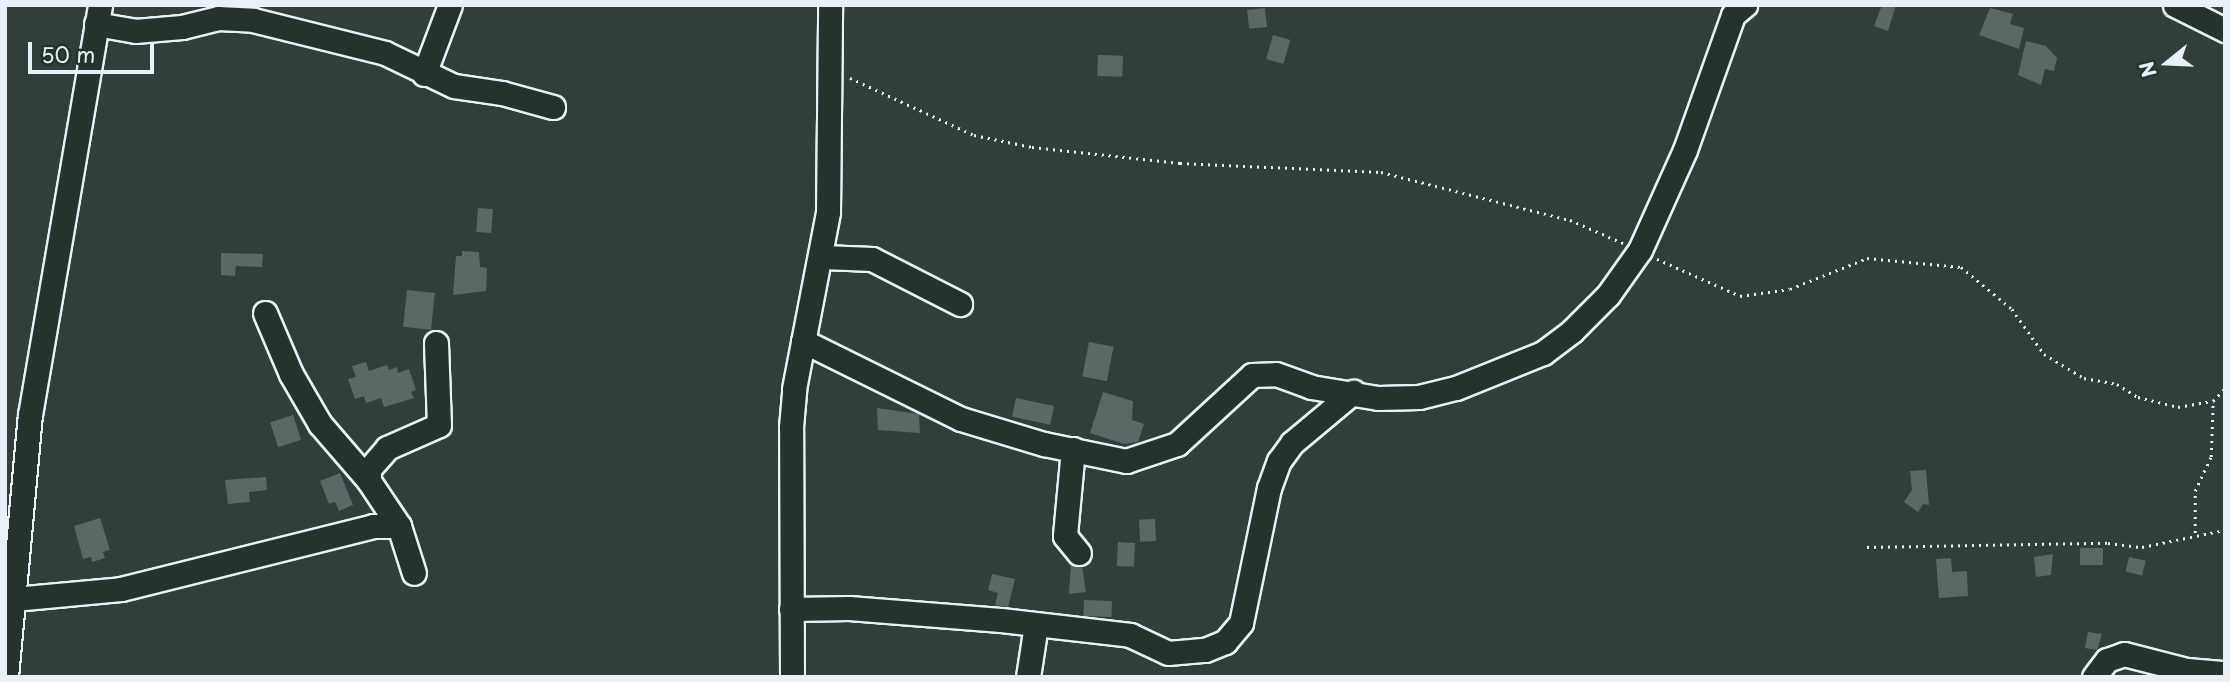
<!DOCTYPE html>
<html>
<head>
<meta charset="utf-8">
<style>
	body { margin:0 }
	#map { position:relative; width:2230px; height:682px; overflow:hidden; background:#323e39; font-family:"Playpen Sans",sans-serif }
	div>[style] { position:absolute }
	[style*='--x'] { left:calc(var(--x)*1px); top:calc(var(--y)*1px); width:calc(var(--w)*1px); rotate:calc(var(--a)*1deg) }
	.building>* { inset:0; background:#5c6865; transform-origin:0 0 }
	.path>* { height:2.5px; margin-top:-1.25px; transform-origin:0; background:repeating-linear-gradient(90deg,#e8f1f8 0 2px,transparent 0 7px) }
	.roads { filter:drop-shadow(2px 0 #e8f1f8) drop-shadow(-2px 0 #e8f1f8) drop-shadow(0 2px #e8f1f8) drop-shadow(0 -2px #e8f1f8) }
	.minor>* { height:23px; margin:-11.5px; padding:0 11.5px; transform-origin:11.5px; border-radius:11.5px; background:#26332d }
	span { translate:-50% -50%; white-space:nowrap; text-align:center; line-height:1.15; -webkit-text-stroke:5px #26332d; paint-order:stroke }
	.frame { position:absolute; inset:0; border:7px solid #e8f1f8; pointer-events:none }
	.north { position:absolute; left:2132px; top:28px; width:70px; height:70px; -webkit-text-stroke:5px #26332d; paint-order:stroke; rotate:252deg; font-size:19px; font-weight:700; line-height:28px; text-align:center; color:#e8f1f8 }
	.north::after { content:''; display:block; margin:auto; width:24px; height:32px; background:#e8f1f8; clip-path:polygon(50% 0,100% 100%,50% 72%,0 100%) }
	.scale { position:absolute; left:28px; top:42px; width:126px; height:32px; box-sizing:border-box; border:4px solid #e8f1f8; border-top:0; padding-left:9px; font-size:21px; line-height:24px; white-space:nowrap; color:#e8f1f8; -webkit-text-stroke:5px #26332d; paint-order:stroke }
</style>
</head>
<body>
<div id="map">
	<div class="building">
		<div style="clip-path:polygon(1882px 5px,1896px 5px,1888px 31px,1874px 26px)"></div>
		<div style="left:1265px;top:8px;width:19px;height:18px;rotate:84deg"></div>
		<div style="clip-path:polygon(1990px 8px,2013px 14px,2010px 24px,2024px 28px,2019px 49px,1979px 35px)"></div>
		<div style="left:1273px;top:35px;width:18px;height:25px;rotate:16deg"></div>
		<div style="clip-path:polygon(2026px 41px,2046px 46px,2057px 58px,2054px 71px,2045px 69px,2041px 85px,2018px 75px)"></div>
		<div style="left:1098px;top:55px;width:25px;height:21px;rotate:2deg"></div>
		<div style="left:478px;top:208px;width:15px;height:24px;rotate:4deg"></div>
		<div style="clip-path:polygon(462px 251px,479px 252px,480px 267px,487px 268px,486px 291px,453px 295px,456px 256px,462px 256px)"></div>
		<div style="clip-path:polygon(221px 253px,263px 254px,262px 267px,236px 266px,235px 276px,221px 275px)"></div>
		<div style="left:407px;top:290px;width:28px;height:37px;rotate:6deg"></div>
		<div style="left:1089px;top:342px;width:25px;height:35px;rotate:11deg"></div>
		<div style="clip-path:polygon(366px 362px,369px 371px,387px 365px,389px 370px,397px 367px,398px 373px,409px 369px,416px 390px,411px 392px,414px 398px,384px 407px,381px 398px,366px 403px,364px 396px,355px 399px,348px 379px,356px 377px,352px 366px)"></div>
		<div style="clip-path:polygon(1103px 392px,1133px 401px,1132px 420px,1144px 424px,1138px 442px,1124px 444px,1090px 433px)"></div>
		<div style="left:1016px;top:398px;width:39px;height:19px;rotate:12deg"></div>
		<div style="clip-path:polygon(877px 408px,919px 414px,920px 433px,878px 430px)"></div>
		<div style="left:293px;top:415px;width:26px;height:24px;rotate:72deg"></div>
		<div style="clip-path:polygon(1926px 470px,1929px 505px,1923px 504px,1918px 512px,1904px 502px,1912px 490px,1910px 471px)"></div>
		<div style="clip-path:polygon(340px 473px,353px 505px,339px 511px,335px 502px,329px 504px,320px 481px)"></div>
		<div style="clip-path:polygon(266px 477px,267px 490px,249px 492px,250px 502px,228px 504px,225px 480px)"></div>
		<div style="clip-path:polygon(100px 518px,110px 550px,103px 552px,105px 558px,92px 562px,91px 557px,83px 559px,74px 526px)"></div>
		<div style="left:1155px;top:519px;width:22px;height:16px;rotate:87deg"></div>
		<div style="left:1118px;top:542px;width:17px;height:24px;rotate:3deg"></div>
		<div style="left:2080px;top:548px;width:23px;height:17px"></div>
		<div style="clip-path:polygon(2053px 554px,2051px 575px,2036px 577px,2034px 557px)"></div>
		<div style="left:2129px;top:557px;width:17px;height:15px;rotate:13deg"></div>
		<div style="clip-path:polygon(1951px 558px,1952px 572px,1967px 571px,1968px 596px,1939px 598px,1936px 559px)"></div>
		<div style="clip-path:polygon(1071px 564px,1082px 566px,1086px 592px,1069px 594px)"></div>
		<div style="clip-path:polygon(992px 574px,1015px 579px,1008px 607px,995px 605px,998px 593px,988px 590px)"></div>
		<div style="left:1084px;top:600px;width:28px;height:16px;rotate:2deg"></div>
		<div style="clip-path:polygon(2088px 632px,2102px 634px,2097px 650px,2085px 648px)"></div>
	</div>
	<div class="path">
		<div style="--x:850;--y:78;--w:136;--a:24.7"></div>
		<div style="--x:974;--y:135;--w:59;--a:11.7"></div>
		<div style="--x:1032;--y:147;--w:149;--a:6.2"></div>
		<div style="--x:1180;--y:163;--w:201;--a:2.6"></div>
		<div style="--x:1381;--y:172;--w:195;--a:14.3"></div>
		<div style="--x:1570;--y:220;--w:58;--a:23.5"></div>
		<div style="--x:1657;--y:259;--w:91;--a:24"></div>
		<div style="--x:1740;--y:296;--w:50;--a:-8"></div>
		<div style="--x:1790;--y:289;--w:83;--a:-21.9"></div>
		<div style="--x:1867;--y:258;--w:94;--a:5.5"></div>
		<div style="--x:1961;--y:267;--w:66;--a:39.5"></div>
		<div style="--x:2012;--y:309;--w:55;--a:54.6"></div>
		<div style="--x:2044;--y:354;--w:47;--a:31"></div>
		<div style="--x:2084;--y:378;--w:34;--a:10"></div>
		<div style="--x:2117;--y:384;--w:25;--a:32"></div>
		<div style="--x:2138;--y:397;--w:41;--a:14"></div>
		<div style="--x:2178;--y:407;--w:36;--a:-10"></div>
		<div style="--x:2195;--y:533;--w:42;--a:-90"></div>
		<div style="--x:2195;--y:491;--w:38;--a:-65"></div>
		<div style="--x:2211;--y:457;--w:56;--a:-88"></div>
		<div style="--x:2213;--y:401;--w:18;--a:-47"></div>
		<div style="--x:1867;--y:547;--w:241;--a:-1"></div>
		<div style="--x:2108;--y:543;--w:34;--a:7"></div>
		<div style="--x:2142;--y:547;--w:85;--a:-11.6"></div>
	</div>
	<div class="roads">
		<div class="minor">
			<div style="--x:2175;--y:5;--w:56;--a:26.6"></div>
			<div style="--x:96;--y:24;--w:40;--a:10"></div>
			<div style="--x:135;--y:31;--w:47;--a:-4.9"></div>
			<div style="--x:182;--y:27;--w:37;--a:-14"></div>
			<div style="--x:218;--y:18;--w:35;--a:3"></div>
			<div style="--x:253;--y:20;--w:136;--a:14"></div>
			<div style="--x:385;--y:53;--w:76;--a:25.6"></div>
			<div style="--x:454;--y:86;--w:49;--a:8.3"></div>
			<div style="--x:502;--y:93;--w:53;--a:15.4"></div>
			<div style="--x:424;--y:74;--w:74;--a:-69.4"></div>
			<div style="--x:823;--y:257;--w:49;--a:2.3"></div>
			<div style="--x:872;--y:259;--w:99;--a:27.1"></div>
			<div style="--x:265;--y:313;--w:66;--a:66.9"></div>
			<div style="--x:291;--y:374;--w:58;--a:59.9"></div>
			<div style="--x:320;--y:424;--w:75;--a:49.3"></div>
			<div style="--x:803;--y:341;--w:176;--a:26.3"></div>
			<div style="--x:961;--y:419;--w:87;--a:16.8"></div>
			<div style="--x:1044;--y:444;--w:84;--a:11.7"></div>
			<div style="--x:1126;--y:461;--w:54;--a:-18.4"></div>
			<div style="--x:1177;--y:444;--w:102;--a:-42.6"></div>
			<div style="--x:1252;--y:375;--w:24;--a:-2"></div>
			<div style="--x:1276;--y:374;--w:37;--a:20"></div>
			<div style="--x:1311;--y:387;--w:68;--a:9.3"></div>
			<div style="--x:1378;--y:398;--w:41;--a:-1.4"></div>
			<div style="--x:1419;--y:397;--w:38;--a:-14"></div>
			<div style="--x:1456;--y:388;--w:94;--a:-21.9"></div>
			<div style="--x:1543;--y:353;--w:36;--a:-37"></div>
			<div style="--x:1572;--y:331;--w:51;--a:-45"></div>
			<div style="--x:1608;--y:295;--w:55;--a:-54.6"></div>
			<div style="--x:1640;--y:250;--w:110;--a:-65.8"></div>
			<div style="--x:1685;--y:150;--w:143;--a:-70.4"></div>
			<div style="--x:1733;--y:15;--w:16;--a:-40"></div>
			<div style="--x:1073;--y:449;--w:87;--a:95.3"></div>
			<div style="--x:1065;--y:536;--w:22;--a:51"></div>
			<div style="--x:399;--y:526;--w:54;--a:-123.7"></div>
			<div style="--x:369;--y:481;--w:12;--a:-90"></div>
			<div style="--x:369;--y:469;--w:28;--a:-49"></div>
			<div style="--x:387;--y:448;--w:57;--a:-23.9"></div>
			<div style="--x:439;--y:425;--w:82;--a:-92.1"></div>
			<div style="--x:14;--y:599;--w:107;--a:-5.3"></div>
			<div style="--x:121;--y:589;--w:260;--a:-14"></div>
			<div style="--x:373;--y:526;--w:26;--a:0"></div>
			<div style="--x:399;--y:526;--w:49;--a:72.3"></div>
			<div style="--x:791;--y:609;--w:58;--a:-1"></div>
			<div style="--x:849;--y:608;--w:152;--a:4.5"></div>
			<div style="--x:1001;--y:620;--w:130;--a:6.6"></div>
			<div style="--x:1130;--y:635;--w:42;--a:25.3"></div>
			<div style="--x:1168;--y:653;--w:37;--a:-5"></div>
			<div style="--x:1205;--y:650;--w:22;--a:-22"></div>
			<div style="--x:1225;--y:642;--w:25;--a:-50"></div>
			<div style="--x:1241;--y:623;--w:138;--a:-78.3"></div>
			<div style="--x:1269;--y:488;--w:29;--a:-70"></div>
			<div style="--x:1279;--y:461;--w:22;--a:-54"></div>
			<div style="--x:1292;--y:443;--w:80;--a:-39.9"></div>
			<div style="--x:6;--y:677;--w:263;--a:-84.8"></div>
			<div style="--x:30;--y:415;--w:416;--a:-80.3"></div>
			<div style="--x:792;--y:677;--w:250;--a:-90.2"></div>
			<div style="--x:791;--y:427;--w:38;--a:-85"></div>
			<div style="--x:794;--y:389;--w:180;--a:-79.1"></div>
			<div style="--x:828;--y:212;--w:207;--a:-89.4"></div>
			<div style="--x:1028;--y:677;--w:53;--a:-81.3"></div>
			<div style="--x:2094;--y:677;--w:21;--a:-53"></div>
			<div style="--x:2107;--y:660;--w:18;--a:-19"></div>
			<div style="--x:2124;--y:654;--w:65;--a:14.3"></div>
			<div style="--x:2187;--y:670;--w:38;--a:5"></div>
		</div>
	</div>
	<div class="frame"></div>
	<div class="north">N</div>
	<div class="scale">50 m</div>
</div>
</body>
</html>
